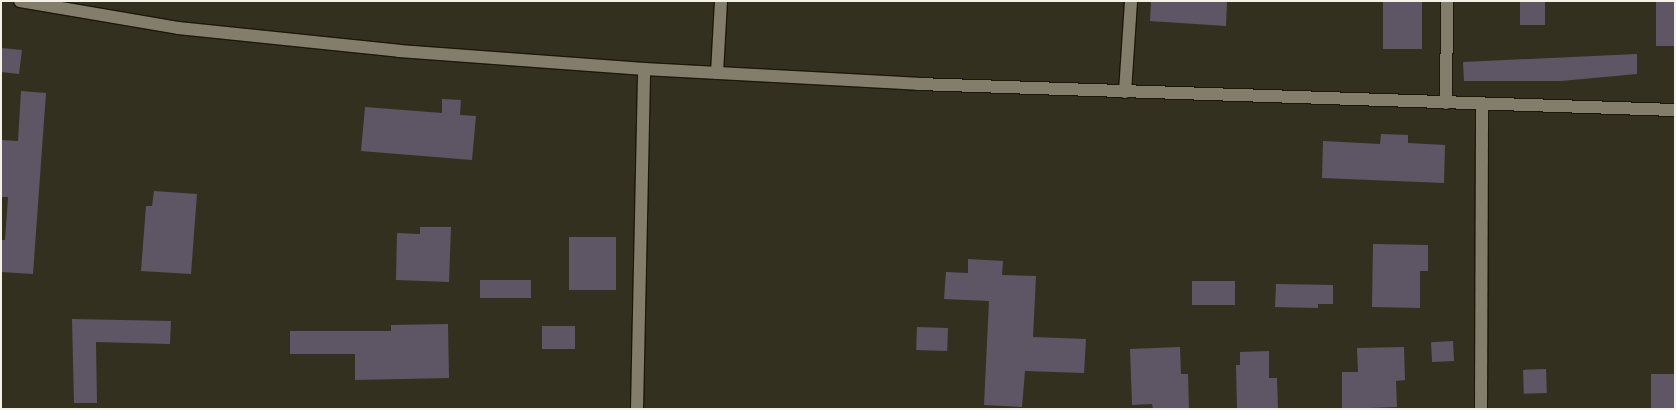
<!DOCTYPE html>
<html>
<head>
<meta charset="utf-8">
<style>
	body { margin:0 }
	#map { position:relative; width:1676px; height:410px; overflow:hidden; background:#343020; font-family:"Roboto Serif",serif }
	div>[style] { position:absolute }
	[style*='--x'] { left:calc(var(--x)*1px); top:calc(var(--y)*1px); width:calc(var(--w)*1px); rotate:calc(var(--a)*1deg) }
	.building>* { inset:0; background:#5e5665; transform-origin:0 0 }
	.roads { filter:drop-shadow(1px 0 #1c1709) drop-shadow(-1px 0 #1c1709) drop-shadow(0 1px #1c1709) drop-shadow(0 -1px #1c1709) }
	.street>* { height:12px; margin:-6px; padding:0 6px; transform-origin:6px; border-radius:6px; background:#837e6c }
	span { translate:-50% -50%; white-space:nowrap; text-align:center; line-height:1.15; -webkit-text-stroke:3px #2a2617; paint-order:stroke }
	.frame { position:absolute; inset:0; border:2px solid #f4f1e7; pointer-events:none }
</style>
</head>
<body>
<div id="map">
	<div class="building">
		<div style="clip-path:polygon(1151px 1px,1227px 1px,1226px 26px,1150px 21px)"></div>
		<div style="left:1383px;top:1px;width:39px;height:48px"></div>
		<div style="left:1520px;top:1px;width:25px;height:24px"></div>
		<div style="left:1656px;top:1px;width:19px;height:45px"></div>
		<div style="clip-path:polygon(1px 48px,22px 50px,19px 74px,1px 72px)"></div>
		<div style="clip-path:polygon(1637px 54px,1637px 74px,1561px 81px,1464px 81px,1463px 62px)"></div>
		<div style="clip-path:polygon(21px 91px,46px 93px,33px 274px,1px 272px,1px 240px,5px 240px,8px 197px,1px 197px,1px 140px,18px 141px)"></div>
		<div style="clip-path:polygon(442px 99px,461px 100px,460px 115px,476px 116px,472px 160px,361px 151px,365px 107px,442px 113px)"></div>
		<div style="clip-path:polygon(1381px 134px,1408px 135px,1408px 143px,1445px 145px,1444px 183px,1322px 178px,1323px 141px,1380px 144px)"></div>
		<div style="clip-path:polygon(154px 191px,197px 194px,191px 274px,141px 271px,146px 206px,152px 206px)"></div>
		<div style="clip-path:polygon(420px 227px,451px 227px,449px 282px,396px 280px,397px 233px,420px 234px)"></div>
		<div style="left:616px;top:237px;width:53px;height:47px;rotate:90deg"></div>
		<div style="clip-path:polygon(1373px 244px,1428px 245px,1428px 271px,1420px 271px,1420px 308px,1372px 307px)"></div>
		<div style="clip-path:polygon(968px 259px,1003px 261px,1002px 275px,1036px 276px,1033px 337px,1086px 339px,1084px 373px,1025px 371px,1022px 407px,984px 405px,989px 301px,944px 299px,946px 272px,968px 273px)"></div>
		<div style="left:480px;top:280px;width:51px;height:18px"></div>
		<div style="left:1192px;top:281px;width:43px;height:24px"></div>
		<div style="clip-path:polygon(1276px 284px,1333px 285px,1333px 304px,1318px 304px,1318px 308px,1275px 307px)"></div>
		<div style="clip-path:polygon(72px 319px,171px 321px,170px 344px,96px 342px,97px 403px,74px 403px)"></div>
		<div style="clip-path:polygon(448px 324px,449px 378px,355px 380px,355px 354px,290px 354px,290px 331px,391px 331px,391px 325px)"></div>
		<div style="left:542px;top:326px;width:33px;height:23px"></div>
		<div style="left:917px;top:327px;width:31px;height:23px;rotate:2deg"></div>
		<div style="left:1453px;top:341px;width:20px;height:22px;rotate:87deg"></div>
		<div style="clip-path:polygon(1180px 347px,1181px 374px,1188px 374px,1189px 409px,1153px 409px,1152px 404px,1132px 405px,1130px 349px)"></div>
		<div style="clip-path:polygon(1404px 347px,1405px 380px,1396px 381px,1397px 407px,1342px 409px,1342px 372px,1358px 372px,1357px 348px)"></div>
		<div style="clip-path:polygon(1269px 351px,1269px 378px,1277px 378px,1278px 409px,1237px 409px,1236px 365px,1240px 365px,1240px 352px)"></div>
		<div style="left:1546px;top:369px;width:24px;height:23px;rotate:88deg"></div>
		<div style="left:1651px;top:374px;width:24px;height:35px"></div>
	</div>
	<div class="roads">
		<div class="street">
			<div style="--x:20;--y:1;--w:160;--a:9.7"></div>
			<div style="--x:178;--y:28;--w:222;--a:5.9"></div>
			<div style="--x:399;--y:51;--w:246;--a:4.2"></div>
			<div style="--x:644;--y:69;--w:274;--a:3.1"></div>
			<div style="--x:918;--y:84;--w:757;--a:1.97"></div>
			<div style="--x:717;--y:73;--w:72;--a:-86.8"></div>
			<div style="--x:1125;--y:92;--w:91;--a:-86.2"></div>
			<div style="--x:1446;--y:103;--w:102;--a:-89.4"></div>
			<div style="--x:637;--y:409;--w:340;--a:-88.8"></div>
			<div style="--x:1481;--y:409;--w:305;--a:-89.8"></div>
		</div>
	</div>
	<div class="frame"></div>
</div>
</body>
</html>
